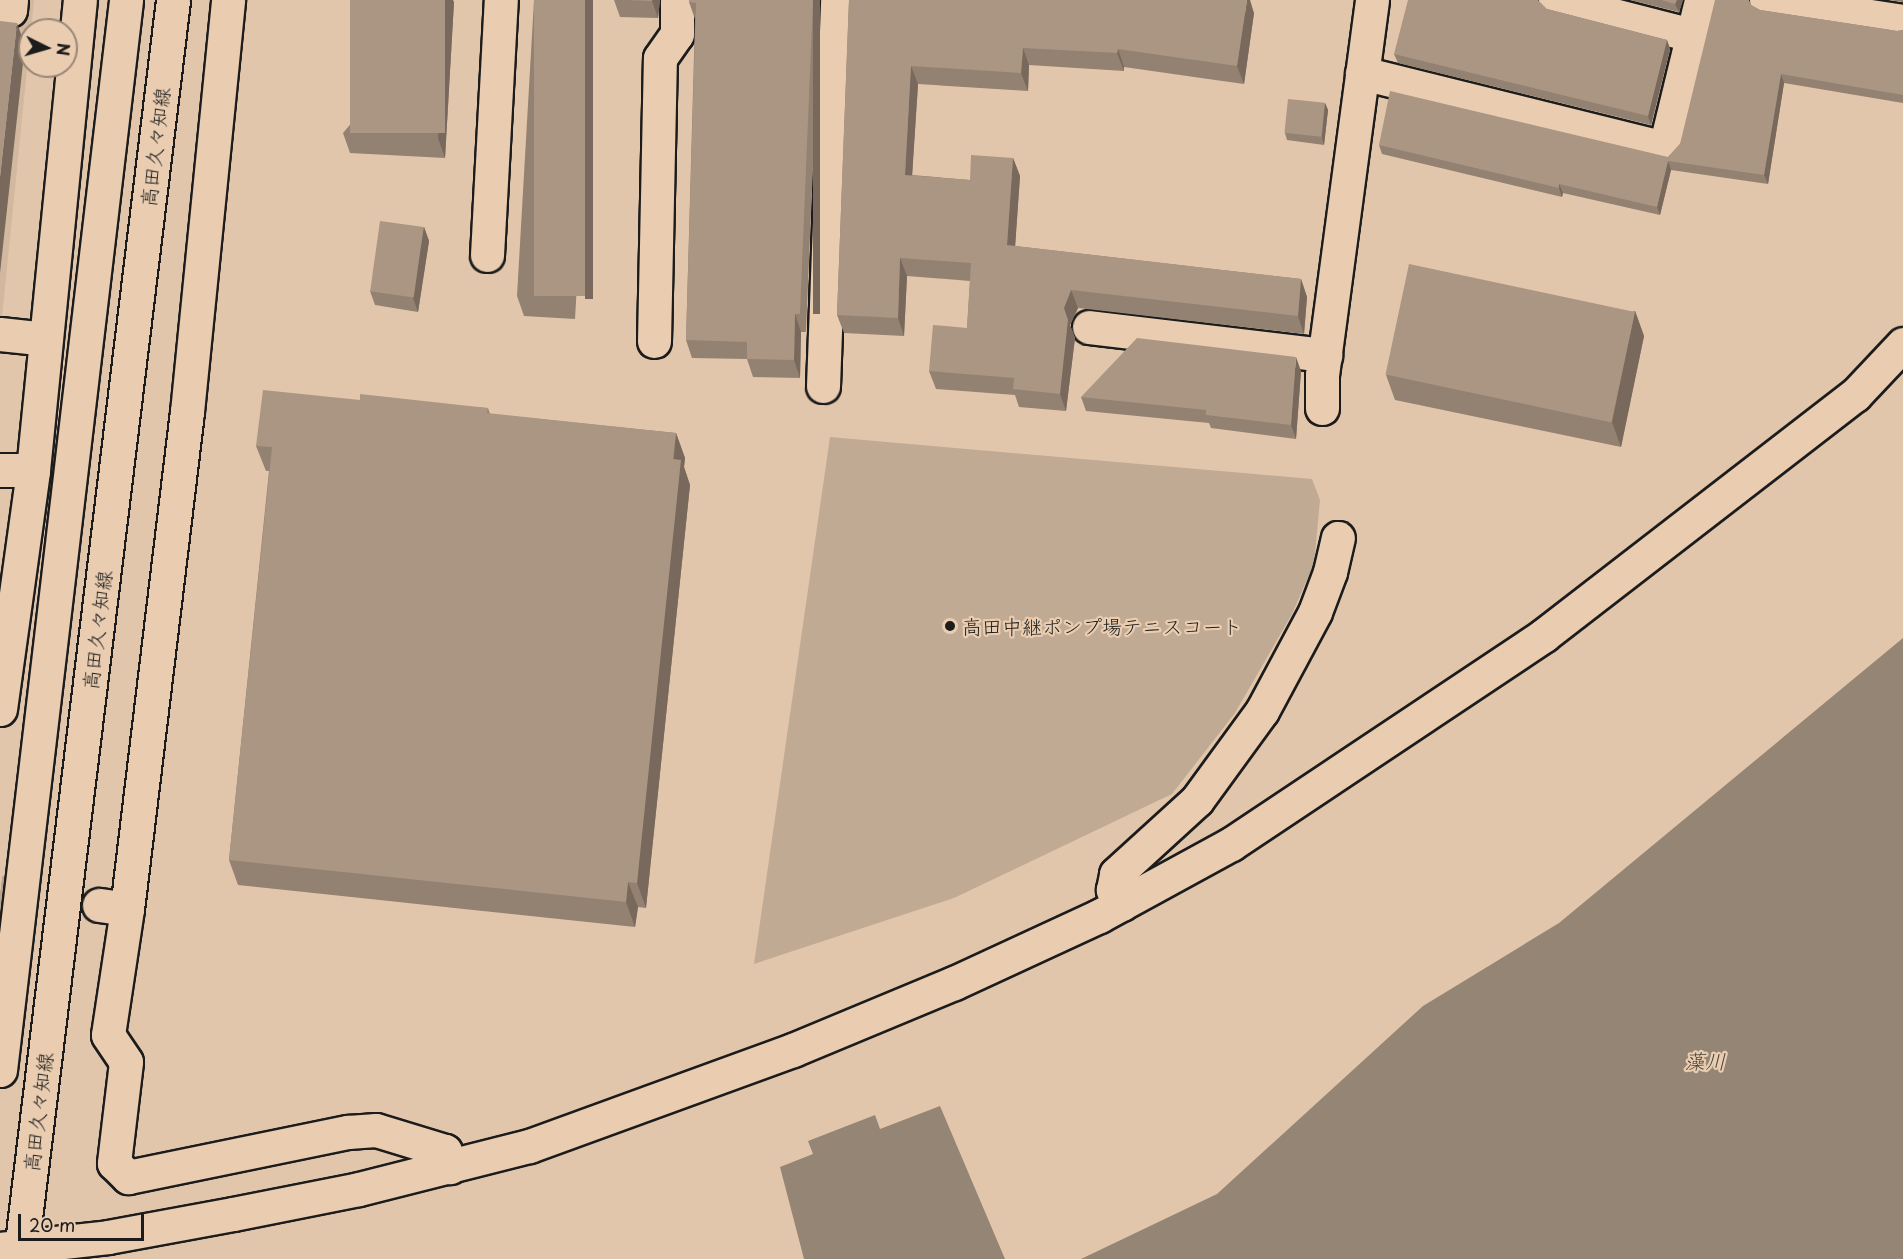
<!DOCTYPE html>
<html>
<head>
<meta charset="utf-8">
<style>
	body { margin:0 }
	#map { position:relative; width:1903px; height:1259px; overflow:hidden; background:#e2c6ab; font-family:"Playpen Sans","Klee One",sans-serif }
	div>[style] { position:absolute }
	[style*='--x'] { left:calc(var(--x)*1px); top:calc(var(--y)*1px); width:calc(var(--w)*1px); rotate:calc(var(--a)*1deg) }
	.built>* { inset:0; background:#d2b89f }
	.green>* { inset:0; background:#c1aa94 }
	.water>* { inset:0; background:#958574 }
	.minor-tunnel>* { height:33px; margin-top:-16.5px; transform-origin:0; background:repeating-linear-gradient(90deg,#baa48e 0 33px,transparent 0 49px) }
	.roads { filter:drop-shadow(2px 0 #1c1c1c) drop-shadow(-2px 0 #1c1c1c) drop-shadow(0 2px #1c1c1c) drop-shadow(0 -2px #1c1c1c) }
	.minor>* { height:33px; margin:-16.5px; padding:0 16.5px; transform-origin:16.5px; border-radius:16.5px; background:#eacdb1 }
	.major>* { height:33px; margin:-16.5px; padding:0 16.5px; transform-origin:16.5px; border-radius:16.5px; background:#eacdb1 }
	.wall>* { inset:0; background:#938171 }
	.shaded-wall>* { inset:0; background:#78695c; transform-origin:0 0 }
	.building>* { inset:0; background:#ab9683; transform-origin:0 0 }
	.dots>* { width:16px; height:16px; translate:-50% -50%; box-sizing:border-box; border:3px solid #eacdb1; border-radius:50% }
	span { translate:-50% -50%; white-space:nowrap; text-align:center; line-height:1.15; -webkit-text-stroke:4.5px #eacdb1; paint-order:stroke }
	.street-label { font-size:20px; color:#1c1c1c }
	.poi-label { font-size:20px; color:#1c1c1c }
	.left { translate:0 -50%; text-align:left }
	.water-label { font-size:21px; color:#46413b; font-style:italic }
	.north { position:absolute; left:18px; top:18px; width:60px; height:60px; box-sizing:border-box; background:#eacdb1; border:2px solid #988675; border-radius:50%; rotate:95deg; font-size:16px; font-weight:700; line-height:24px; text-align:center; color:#1c1c1c }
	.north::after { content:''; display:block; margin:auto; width:21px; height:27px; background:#1c1c1c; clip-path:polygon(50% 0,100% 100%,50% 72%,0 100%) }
	.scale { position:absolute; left:18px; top:1214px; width:126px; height:27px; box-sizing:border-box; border:3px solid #1c1c1c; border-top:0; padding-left:8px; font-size:18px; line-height:21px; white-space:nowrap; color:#1c1c1c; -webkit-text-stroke:4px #eacdb1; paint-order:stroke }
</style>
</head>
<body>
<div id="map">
	<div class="built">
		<div style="clip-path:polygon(0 0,34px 0,2px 317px,0 316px)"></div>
	</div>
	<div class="green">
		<div style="clip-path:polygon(830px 437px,1312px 479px,1320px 500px,1314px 564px,1292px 614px,1235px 713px,1172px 794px,954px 898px,754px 964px)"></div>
	</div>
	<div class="water">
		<div style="clip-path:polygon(1903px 638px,1903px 1259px,1081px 1259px,1217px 1194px,1423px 1006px,1559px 923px)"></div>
		<div style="clip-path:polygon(940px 1106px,1005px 1259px,804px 1259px,780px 1167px,813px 1154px,808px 1141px,875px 1115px,880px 1129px)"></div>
	</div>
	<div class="minor-tunnel">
		<div style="--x:0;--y:892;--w:100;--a:7.5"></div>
	</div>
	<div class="roads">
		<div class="minor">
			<div style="--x:1555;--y:0;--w:145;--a:14.4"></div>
			<div style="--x:1766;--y:0;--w:139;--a:8.7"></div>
			<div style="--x:0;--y:8;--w:10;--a:11"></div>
			<div style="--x:10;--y:10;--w:10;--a:-84"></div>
			<div style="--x:1362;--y:73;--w:312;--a:13.9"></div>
			<div style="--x:1665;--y:148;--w:152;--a:-76.3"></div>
			<div style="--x:487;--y:255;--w:255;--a:-86.9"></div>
			<div style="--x:1089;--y:327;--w:238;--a:6.8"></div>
			<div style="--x:0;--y:334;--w:46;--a:6.2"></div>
			<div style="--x:654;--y:341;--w:283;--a:-88.8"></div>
			<div style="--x:660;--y:58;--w:29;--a:-55"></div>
			<div style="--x:677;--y:34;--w:34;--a:-90"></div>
			<div style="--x:823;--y:386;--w:386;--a:-87.9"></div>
			<div style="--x:1322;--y:408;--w:33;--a:-90"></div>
			<div style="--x:1322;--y:375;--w:378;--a:-82.4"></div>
			<div style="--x:0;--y:470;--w:33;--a:0"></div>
			<div style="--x:0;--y:709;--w:241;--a:-82.1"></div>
			<div style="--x:33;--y:470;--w:472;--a:-84.3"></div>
			<div style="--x:1122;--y:904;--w:17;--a:-123"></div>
			<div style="--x:1113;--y:890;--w:16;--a:-79"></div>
			<div style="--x:1116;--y:874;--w:110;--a:-42.4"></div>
			<div style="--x:1197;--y:800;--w:110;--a:-53.9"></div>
			<div style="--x:1262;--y:711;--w:112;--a:-61.8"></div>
			<div style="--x:1315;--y:612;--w:43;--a:-69.4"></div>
			<div style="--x:1330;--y:572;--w:35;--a:-77"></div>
			<div style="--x:99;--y:905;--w:28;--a:8"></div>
			<div style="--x:127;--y:909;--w:501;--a:-83.12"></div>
			<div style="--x:187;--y:412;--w:414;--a:-84.3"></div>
			<div style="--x:127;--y:909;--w:127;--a:98.6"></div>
			<div style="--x:108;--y:1035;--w:32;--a:56"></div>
			<div style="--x:126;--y:1062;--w:102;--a:96.8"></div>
			<div style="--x:114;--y:1163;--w:20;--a:45"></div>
			<div style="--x:128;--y:1177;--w:225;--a:-11.6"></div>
			<div style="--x:348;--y:1132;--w:28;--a:-4"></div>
			<div style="--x:376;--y:1130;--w:72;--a:16.9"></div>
			<div style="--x:445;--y:1151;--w:17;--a:73"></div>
			<div style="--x:0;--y:1249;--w:109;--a:-6.3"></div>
			<div style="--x:108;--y:1237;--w:127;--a:-10.4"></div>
			<div style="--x:233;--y:1214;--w:128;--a:-11.2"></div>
			<div style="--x:359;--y:1189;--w:175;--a:-14.2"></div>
			<div style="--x:529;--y:1146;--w:281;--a:-20"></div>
			<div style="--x:793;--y:1050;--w:174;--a:-22.6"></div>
			<div style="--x:954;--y:983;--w:160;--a:-24.8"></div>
			<div style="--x:1099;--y:916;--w:150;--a:-28.6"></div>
			<div style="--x:1231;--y:844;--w:376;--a:-33.7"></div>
			<div style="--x:1544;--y:635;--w:393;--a:-37.7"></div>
			<div style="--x:1855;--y:395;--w:70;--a:-46.7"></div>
		</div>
		<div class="major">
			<div style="--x:0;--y:1070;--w:1077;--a:-83.28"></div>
			<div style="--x:20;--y:1259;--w:1268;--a:-83.07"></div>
		</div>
	</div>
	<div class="wall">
		<div style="clip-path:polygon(534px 0,593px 0,575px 319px,524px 316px,517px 296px)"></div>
		<div style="clip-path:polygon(614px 0,660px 0,658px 18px,620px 17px)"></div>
		<div style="clip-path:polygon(820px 0,806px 332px,801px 332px,800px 378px,753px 377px,747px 359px,692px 358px,686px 340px,695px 19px,689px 2px)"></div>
		<div style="clip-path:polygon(849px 0,1254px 13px,1244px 84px,1124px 67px,1124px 71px,1029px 65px,1028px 91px,918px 84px,912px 175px,970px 180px,1013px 158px,1020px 176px,1015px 246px,1301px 279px,1307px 297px,1304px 334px,1078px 308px,1070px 325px,1075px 338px,1066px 411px,1019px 407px,1015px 395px,936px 389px,929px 371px,967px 328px,970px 281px,907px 276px,904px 336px,844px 333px,837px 315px)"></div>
		<div style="clip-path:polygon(1630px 0,1683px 0,1679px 12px)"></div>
		<div style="clip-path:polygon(1889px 0,1903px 0,1903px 2px)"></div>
		<div style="clip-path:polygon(454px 2px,445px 158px,350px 153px,343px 133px)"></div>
		<div style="clip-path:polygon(1751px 5px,1760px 10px,1897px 31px,1903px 30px,1903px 103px,1784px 83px,1768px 184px,1671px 170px,1660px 215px,1563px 193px,1562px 197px,1382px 154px,1379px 145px,1668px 157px,1680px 144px)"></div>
		<div style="clip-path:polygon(1547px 9px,1667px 40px,1670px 49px,1651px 125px,1398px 63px,1394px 54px)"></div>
		<div style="clip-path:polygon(1325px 103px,1328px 110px,1324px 145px,1287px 140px,1285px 133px)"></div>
		<div style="clip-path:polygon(424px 227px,429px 241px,418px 312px,375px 305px,370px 291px)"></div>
		<div style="clip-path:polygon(1635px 311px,1644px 336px,1621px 447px,1395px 400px,1386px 375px)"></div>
		<div style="clip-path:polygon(1301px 371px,1296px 439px,1211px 428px,1209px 423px,1086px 411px,1081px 397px)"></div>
		<div style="clip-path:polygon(360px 400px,488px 408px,490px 414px,676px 433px,685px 458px,684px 467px,690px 485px,646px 908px,638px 907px,635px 927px,238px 885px,229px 860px,269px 471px,266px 471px,256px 446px)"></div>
	</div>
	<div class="shaded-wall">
		<div style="clip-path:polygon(445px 0,453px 0,454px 2px,445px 158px,438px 138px)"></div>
		<div style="left:585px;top:0;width:8px;height:299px"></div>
		<div style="clip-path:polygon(652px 0,660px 0,658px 18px,652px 1px)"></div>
		<div style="left:813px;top:0;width:7px;height:314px"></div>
		<div style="clip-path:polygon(1247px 0,1250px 0,1254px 13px,1244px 84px,1237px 66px)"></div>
		<div style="clip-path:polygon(1677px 0,1683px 0,1679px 12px,1675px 4px)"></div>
		<div style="clip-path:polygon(17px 23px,25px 45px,0 273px,0 177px)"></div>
		<div style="clip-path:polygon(1667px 40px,1670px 49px,1651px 125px,1648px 116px)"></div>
		<div style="clip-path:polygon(1023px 48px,1029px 65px,1028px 91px,1021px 73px)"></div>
		<div style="clip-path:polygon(1118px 49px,1124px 67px,1124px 71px,1117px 53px)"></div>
		<div style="clip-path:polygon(911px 66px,918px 84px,911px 193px,905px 175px)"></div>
		<div style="clip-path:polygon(1781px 74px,1784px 83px,1768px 184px,1764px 175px)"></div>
		<div style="clip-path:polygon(1325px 103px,1328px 110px,1324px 145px,1322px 138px)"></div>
		<div style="clip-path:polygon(1013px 158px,1020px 176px,1014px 263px,1007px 245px)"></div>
		<div style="clip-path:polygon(1668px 161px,1671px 170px,1660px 215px,1657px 207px)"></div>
		<div style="clip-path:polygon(1559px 184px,1563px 193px,1562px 197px,1559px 188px)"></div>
		<div style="clip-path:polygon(424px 227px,429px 241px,418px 312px,413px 298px)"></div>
		<div style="clip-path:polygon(900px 258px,907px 276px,904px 336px,898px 318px)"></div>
		<div style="clip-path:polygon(1301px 279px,1307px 297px,1304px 334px,1298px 316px)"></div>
		<div style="clip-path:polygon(1071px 290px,1078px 308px,1070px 325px,1075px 338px,1066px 411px,1060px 394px,1064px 308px)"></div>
		<div style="clip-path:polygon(1635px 311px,1644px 336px,1621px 447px,1612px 422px)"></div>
		<div style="clip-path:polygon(795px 314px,801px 332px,800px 378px,794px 360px)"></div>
		<div style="clip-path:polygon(1296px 357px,1301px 371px,1296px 439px,1291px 425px)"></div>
		<div style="clip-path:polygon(676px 433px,685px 458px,684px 467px,690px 485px,646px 908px,637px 883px)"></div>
		<div style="clip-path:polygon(628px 882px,638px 907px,635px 927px,626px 902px)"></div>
	</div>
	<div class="building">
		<div style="left:350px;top:0;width:95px;height:133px"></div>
		<div style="left:534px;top:0;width:51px;height:296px"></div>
		<div style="clip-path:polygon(626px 0,652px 0,652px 1px)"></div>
		<div style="clip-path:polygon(689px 0,813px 0,800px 314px,795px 314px,794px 360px,747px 359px,747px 342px,686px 340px,696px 3px,689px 2px)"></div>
		<div style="clip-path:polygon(849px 0,1247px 0,1237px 66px,1118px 49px,1117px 53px,1023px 48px,1021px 73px,911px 66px,905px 175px,970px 180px,971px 155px,1013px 158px,1007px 245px,1301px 279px,1298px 316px,1071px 290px,1064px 308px,1068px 320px,1060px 394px,1013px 389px,1014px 378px,929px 371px,933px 325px,967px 328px,971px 263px,900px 258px,898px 318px,837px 315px)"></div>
		<div style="clip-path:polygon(1408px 0,1538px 0,1547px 9px,1667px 40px,1648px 116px,1394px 54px)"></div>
		<div style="clip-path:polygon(1661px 0,1677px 0,1675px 4px)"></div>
		<div style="clip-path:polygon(1715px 0,1749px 0,1751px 5px,1760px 10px,1897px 31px,1903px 30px,1903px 95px,1781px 74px,1764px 175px,1668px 161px,1657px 207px,1559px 184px,1559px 188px,1379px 145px,1390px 91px,1668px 157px,1680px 144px)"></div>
		<div style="clip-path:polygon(0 21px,17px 23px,0 177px)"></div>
		<div style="left:1288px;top:99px;width:37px;height:34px;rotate:6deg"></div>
		<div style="left:380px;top:221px;width:44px;height:71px;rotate:8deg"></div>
		<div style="left:1409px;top:264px;width:231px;height:113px;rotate:12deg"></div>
		<div style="clip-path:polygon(1137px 338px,1296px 357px,1291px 425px,1206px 415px,1206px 410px,1081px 397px)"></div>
		<div style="clip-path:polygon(263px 390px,360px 400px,360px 394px,488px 408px,487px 413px,676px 433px,673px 459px,681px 460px,637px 883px,628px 882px,626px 902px,229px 860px,272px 447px,256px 446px)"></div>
	</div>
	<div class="dots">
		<div style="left:950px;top:626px;background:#1c1c1c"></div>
	</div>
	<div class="street-label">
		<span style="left:155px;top:147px;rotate:-83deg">高田久々知線</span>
		<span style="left:97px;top:630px;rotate:-83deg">高田久々知線</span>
		<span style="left:38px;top:1112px;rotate:-83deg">高田久々知線</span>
	</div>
	<div class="poi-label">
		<span class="left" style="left:962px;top:626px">高田中継ポンプ場テニスコート</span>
	</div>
	<div class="water-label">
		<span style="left:1705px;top:1060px">藻川</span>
	</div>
	<div class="north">N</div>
	<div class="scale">20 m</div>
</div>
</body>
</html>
